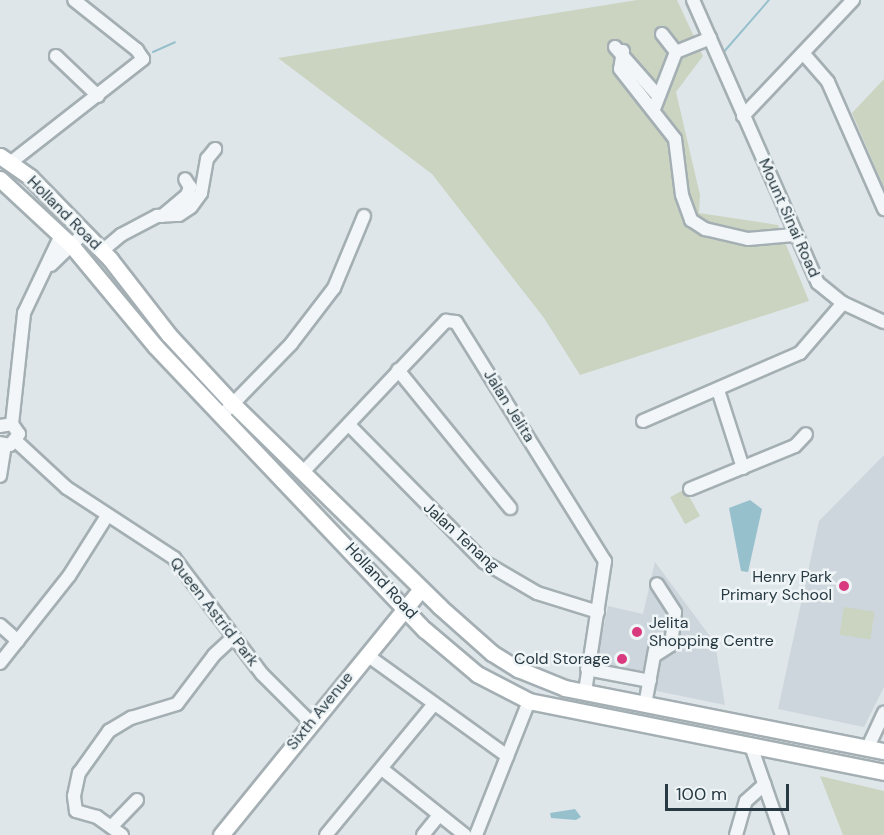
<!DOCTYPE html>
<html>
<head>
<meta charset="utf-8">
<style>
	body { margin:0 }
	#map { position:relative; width:884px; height:835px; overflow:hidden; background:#dfe6ea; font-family:"DM Sans",sans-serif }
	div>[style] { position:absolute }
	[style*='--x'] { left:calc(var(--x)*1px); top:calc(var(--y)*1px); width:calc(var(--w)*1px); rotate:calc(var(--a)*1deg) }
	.built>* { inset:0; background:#cdd6dc }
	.green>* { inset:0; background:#cbd4c0; transform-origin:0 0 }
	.water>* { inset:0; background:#97c0cd }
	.stream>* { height:2px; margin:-1px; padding:0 1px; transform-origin:1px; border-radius:1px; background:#97c0cd }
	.roads { filter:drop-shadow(2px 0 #a4afb4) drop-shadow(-2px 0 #a4afb4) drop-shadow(0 2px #a4afb4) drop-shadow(0 -2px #a4afb4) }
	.minor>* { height:12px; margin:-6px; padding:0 6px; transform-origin:6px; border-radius:6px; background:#f2f6f8 }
	.major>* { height:15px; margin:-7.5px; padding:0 7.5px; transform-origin:7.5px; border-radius:7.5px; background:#fff }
	.dots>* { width:16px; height:16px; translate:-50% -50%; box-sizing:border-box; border:3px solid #eff5f7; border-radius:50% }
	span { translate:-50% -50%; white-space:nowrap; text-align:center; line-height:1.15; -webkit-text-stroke:5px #eff5f7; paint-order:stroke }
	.street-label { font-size:16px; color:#273942 }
	.poi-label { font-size:16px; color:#273942 }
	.right { translate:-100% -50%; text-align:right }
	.left { translate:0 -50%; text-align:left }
	.scale { position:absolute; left:665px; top:784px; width:124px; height:27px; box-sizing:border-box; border:3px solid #273942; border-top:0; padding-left:8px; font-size:18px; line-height:21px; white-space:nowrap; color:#273942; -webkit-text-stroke:4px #eff5f7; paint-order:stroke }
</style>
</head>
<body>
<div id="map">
	<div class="built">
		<div style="clip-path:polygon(884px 455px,884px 687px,864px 727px,778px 709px,819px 521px)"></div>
		<div style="clip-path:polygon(655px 562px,715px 643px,725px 705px,593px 678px,608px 606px,643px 614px)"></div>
	</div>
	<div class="green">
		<div style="clip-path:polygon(637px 0,677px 0,703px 56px,676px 92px,700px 195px,699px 213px,778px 225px,809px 301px,580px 375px,544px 318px,432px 174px,278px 58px)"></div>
		<div style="clip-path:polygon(884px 79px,884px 188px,852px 113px)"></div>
		<div style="left:685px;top:489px;width:31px;height:17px;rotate:61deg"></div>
		<div style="left:844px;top:607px;width:31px;height:28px;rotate:9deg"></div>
		<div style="clip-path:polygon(820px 776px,884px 791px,884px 835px,843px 835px)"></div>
	</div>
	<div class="water">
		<div style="clip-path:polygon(750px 500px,762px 509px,748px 572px,741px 571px,729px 508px)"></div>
		<div style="clip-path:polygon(575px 809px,581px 817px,576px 820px,551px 818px,550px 813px)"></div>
	</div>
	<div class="stream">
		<div style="--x:153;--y:52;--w:24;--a:-24"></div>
		<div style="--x:722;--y:54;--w:72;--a:-49"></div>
	</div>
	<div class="roads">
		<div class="minor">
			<div style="--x:693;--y:0;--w:309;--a:66.2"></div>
			<div style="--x:818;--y:283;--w:32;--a:39"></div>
			<div style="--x:843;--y:303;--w:45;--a:24.9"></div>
			<div style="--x:662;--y:34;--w:23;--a:52"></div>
			<div style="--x:615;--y:47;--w:65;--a:48.7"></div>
			<div style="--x:623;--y:51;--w:18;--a:99"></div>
			<div style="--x:620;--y:69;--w:89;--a:51.8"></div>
			<div style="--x:675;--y:139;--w:56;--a:82.9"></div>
			<div style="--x:682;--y:195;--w:27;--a:70"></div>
			<div style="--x:691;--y:220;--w:17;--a:33"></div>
			<div style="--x:705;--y:229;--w:44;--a:13.1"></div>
			<div style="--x:748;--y:239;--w:46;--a:-5"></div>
			<div style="--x:803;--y:53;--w:38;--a:49"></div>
			<div style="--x:828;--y:82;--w:139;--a:66.2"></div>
			<div style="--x:56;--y:56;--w:58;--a:43.6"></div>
			<div style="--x:654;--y:109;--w:61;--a:-68.9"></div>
			<div style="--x:676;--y:52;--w:37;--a:-22"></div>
			<div style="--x:743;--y:116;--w:160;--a:-46.5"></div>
			<div style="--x:10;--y:163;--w:169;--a:-38"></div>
			<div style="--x:143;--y:59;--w:11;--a:-124"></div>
			<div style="--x:137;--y:50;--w:80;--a:-141.6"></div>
			<div style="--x:162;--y:216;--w:33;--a:-40"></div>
			<div style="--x:187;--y:195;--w:9;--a:-69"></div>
			<div style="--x:190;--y:187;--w:9;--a:-122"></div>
			<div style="--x:102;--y:251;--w:25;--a:-40"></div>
			<div style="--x:121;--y:235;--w:41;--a:-27.8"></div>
			<div style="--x:157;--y:216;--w:22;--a:-3"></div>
			<div style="--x:179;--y:215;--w:14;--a:-34"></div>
			<div style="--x:191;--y:207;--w:17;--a:-54"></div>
			<div style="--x:201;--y:193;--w:35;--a:-80"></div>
			<div style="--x:207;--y:159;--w:13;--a:-51"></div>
			<div style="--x:51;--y:265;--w:46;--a:-44.1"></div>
			<div style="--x:398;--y:370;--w:178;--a:50.9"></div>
			<div style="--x:718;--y:390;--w:82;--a:72.2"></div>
			<div style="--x:223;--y:414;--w:98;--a:-45.8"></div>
			<div style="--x:291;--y:344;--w:71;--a:-52.5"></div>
			<div style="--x:334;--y:288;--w:78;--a:-67.4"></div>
			<div style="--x:643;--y:421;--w:171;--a:-23.4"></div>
			<div style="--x:800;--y:353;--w:66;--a:-49.3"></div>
			<div style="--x:12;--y:424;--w:112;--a:-83.8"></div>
			<div style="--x:24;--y:313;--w:86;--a:-64.6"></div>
			<div style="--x:349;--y:425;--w:192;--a:45.4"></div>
			<div style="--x:484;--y:562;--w:61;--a:30.3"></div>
			<div style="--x:537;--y:593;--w:64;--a:17.3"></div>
			<div style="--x:0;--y:426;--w:12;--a:-9"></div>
			<div style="--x:12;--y:424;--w:12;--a:55"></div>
			<div style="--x:19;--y:434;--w:14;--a:129"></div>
			<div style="--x:10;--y:445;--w:10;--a:-169"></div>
			<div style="--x:16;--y:441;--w:69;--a:42.7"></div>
			<div style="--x:67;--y:488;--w:128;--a:33.2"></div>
			<div style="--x:174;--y:558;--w:146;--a:52.8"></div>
			<div style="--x:262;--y:674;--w:68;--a:45"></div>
			<div style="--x:304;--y:471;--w:207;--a:-46.6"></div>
			<div style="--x:446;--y:321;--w:10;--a:6"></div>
			<div style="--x:456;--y:322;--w:282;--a:58.1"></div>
			<div style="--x:605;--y:561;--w:133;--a:98.7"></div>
			<div style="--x:0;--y:476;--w:30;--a:-81"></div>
			<div style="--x:690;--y:489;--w:113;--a:-22.3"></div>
			<div style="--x:795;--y:446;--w:16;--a:-47"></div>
			<div style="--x:0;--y:625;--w:24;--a:42"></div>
			<div style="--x:367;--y:655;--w:173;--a:35.8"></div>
			<div style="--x:654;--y:656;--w:20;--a:-33"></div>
			<div style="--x:671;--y:645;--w:33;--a:-83"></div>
			<div style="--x:675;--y:612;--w:33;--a:-123"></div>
			<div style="--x:0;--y:663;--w:111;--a:-51.6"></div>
			<div style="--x:69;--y:576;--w:71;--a:-57.7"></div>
			<div style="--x:587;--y:669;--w:64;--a:10.8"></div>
			<div style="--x:645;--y:705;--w:56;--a:-79.7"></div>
			<div style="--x:751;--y:746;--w:94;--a:70.8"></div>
			<div style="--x:868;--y:747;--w:38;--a:-65"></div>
			<div style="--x:382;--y:769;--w:106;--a:38.5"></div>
			<div style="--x:112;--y:826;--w:36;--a:-46"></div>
			<div style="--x:122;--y:835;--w:31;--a:-144"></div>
			<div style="--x:97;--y:817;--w:22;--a:-164"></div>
			<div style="--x:76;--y:811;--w:15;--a:-98"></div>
			<div style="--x:74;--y:796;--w:24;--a:-78"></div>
			<div style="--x:79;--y:773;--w:52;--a:-54.5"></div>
			<div style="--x:109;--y:731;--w:26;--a:-31"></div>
			<div style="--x:131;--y:718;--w:48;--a:-16.9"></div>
			<div style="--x:177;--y:704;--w:61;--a:-52.9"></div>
			<div style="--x:214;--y:655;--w:26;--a:-43"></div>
			<div style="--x:326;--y:835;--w:170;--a:-50.5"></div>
			<div style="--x:423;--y:835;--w:26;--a:-51"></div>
			<div style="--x:476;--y:835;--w:144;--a:-68.4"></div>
			<div style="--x:736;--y:835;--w:35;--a:-74"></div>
			<div style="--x:746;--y:801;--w:25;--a:-42"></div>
		</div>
		<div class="major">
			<div style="--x:0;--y:156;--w:37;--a:35"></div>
			<div style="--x:30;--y:177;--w:115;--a:45.7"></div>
			<div style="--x:110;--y:259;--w:96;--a:52.2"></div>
			<div style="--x:169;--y:335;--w:93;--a:47.2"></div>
			<div style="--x:232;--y:403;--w:290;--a:44.4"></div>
			<div style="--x:439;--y:606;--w:71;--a:41.6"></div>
			<div style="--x:492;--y:653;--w:31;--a:32"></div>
			<div style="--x:518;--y:669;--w:51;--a:22"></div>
			<div style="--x:565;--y:688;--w:325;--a:11.2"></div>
			<div style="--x:0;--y:179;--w:98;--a:42.9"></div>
			<div style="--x:72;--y:246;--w:131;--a:50.3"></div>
			<div style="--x:156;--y:347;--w:390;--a:46.5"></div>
			<div style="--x:425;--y:630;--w:68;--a:40.2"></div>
			<div style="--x:477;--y:674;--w:59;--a:27.4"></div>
			<div style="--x:529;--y:701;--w:362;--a:11.3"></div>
			<div style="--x:221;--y:835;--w:317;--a:-50.9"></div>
		</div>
	</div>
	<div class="dots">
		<div style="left:844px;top:586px;background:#d93a7f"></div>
		<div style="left:637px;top:632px;background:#d93a7f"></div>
		<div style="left:622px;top:659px;background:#d93a7f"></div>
	</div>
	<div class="street-label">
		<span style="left:64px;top:213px;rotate:45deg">Holland Road</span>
		<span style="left:789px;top:218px;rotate:66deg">Mount Sinai Road</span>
		<span style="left:509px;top:406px;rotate:58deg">Jalan Jelita</span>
		<span style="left:461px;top:537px;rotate:42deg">Jalan Tenang</span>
		<span style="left:381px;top:581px;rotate:47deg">Holland Road</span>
		<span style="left:214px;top:612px;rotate:52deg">Queen Astrid Park</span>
		<span style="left:320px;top:711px;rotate:-51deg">Sixth Avenue</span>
	</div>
	<div class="poi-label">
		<span class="right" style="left:832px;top:586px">Henry Park<br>Primary School</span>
		<span class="left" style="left:649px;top:632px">Jelita<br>Shopping Centre</span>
		<span class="right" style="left:610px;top:659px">Cold Storage</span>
	</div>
	<div class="scale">100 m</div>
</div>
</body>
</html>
